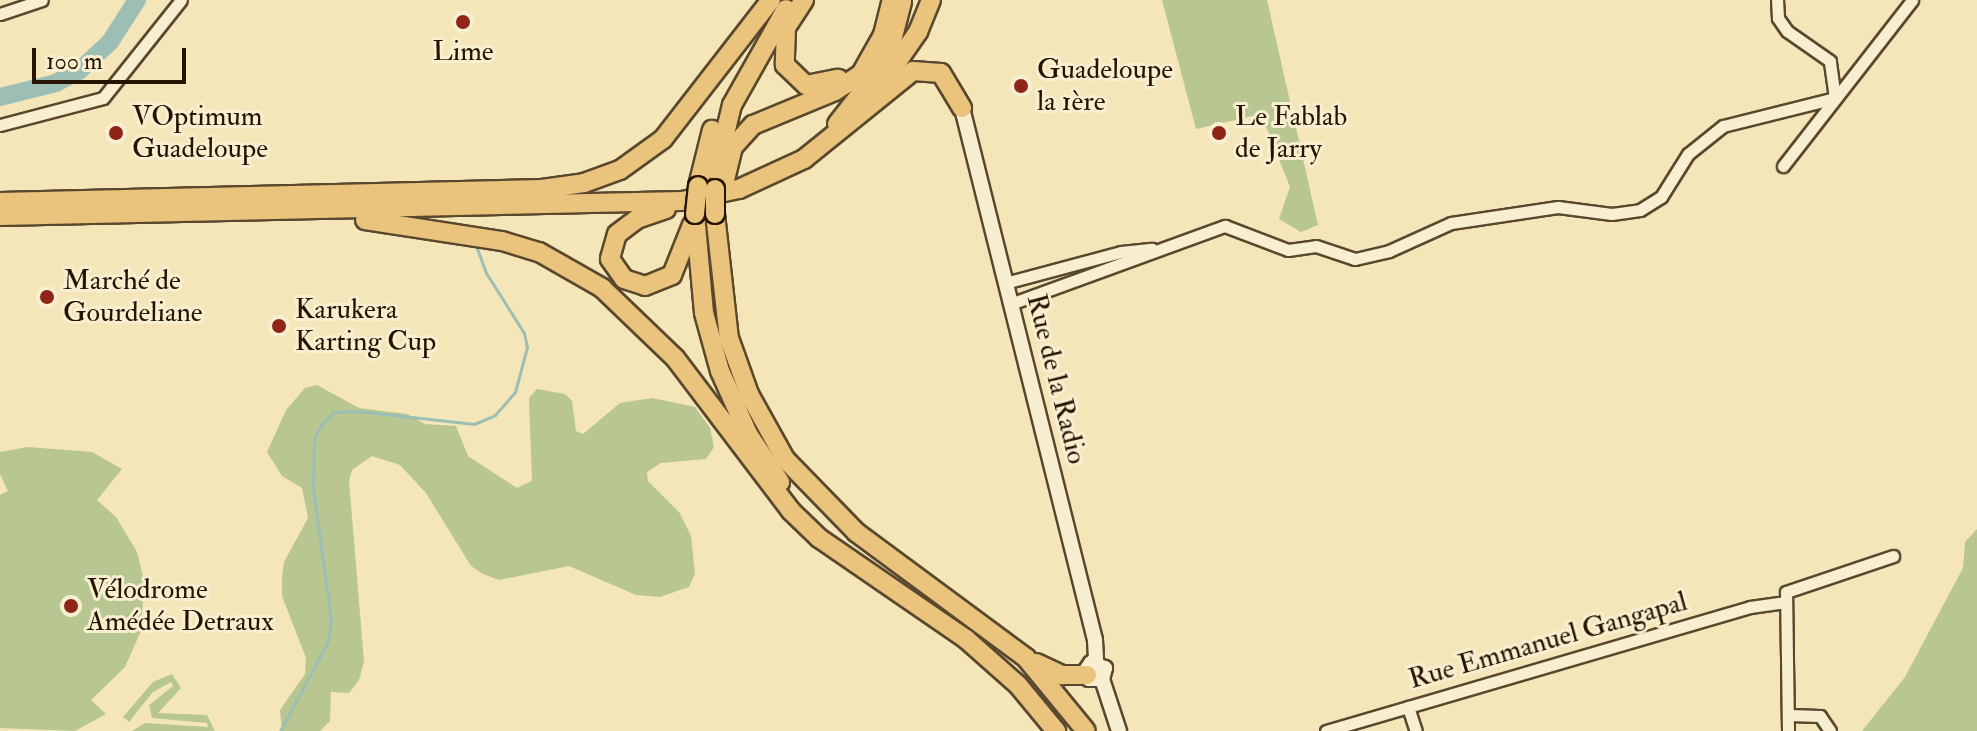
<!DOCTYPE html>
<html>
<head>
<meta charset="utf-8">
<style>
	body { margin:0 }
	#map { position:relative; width:1977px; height:731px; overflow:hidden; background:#f4e6b8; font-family:"IM FELL Double Pica",serif }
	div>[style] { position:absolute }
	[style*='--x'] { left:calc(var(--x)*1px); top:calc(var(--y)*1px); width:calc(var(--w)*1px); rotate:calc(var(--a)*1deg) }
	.green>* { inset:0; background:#b8c692 }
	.stream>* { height:3px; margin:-1.5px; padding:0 1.5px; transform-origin:1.5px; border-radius:1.5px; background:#9dbeb5 }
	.river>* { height:18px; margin:-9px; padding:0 9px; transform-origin:9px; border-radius:9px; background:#9dbeb5 }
	.roads { filter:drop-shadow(2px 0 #59482e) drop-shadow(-2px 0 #59482e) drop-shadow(0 2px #59482e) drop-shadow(0 -2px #59482e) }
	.minor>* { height:11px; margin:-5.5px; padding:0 5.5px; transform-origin:5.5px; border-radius:5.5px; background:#f8efd1 }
	.tertiary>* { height:14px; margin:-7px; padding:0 7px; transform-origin:7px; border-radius:7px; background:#f8efd1 }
	.trunk>* { height:18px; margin:-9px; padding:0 9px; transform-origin:9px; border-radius:9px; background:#eac37c }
	.bridges { filter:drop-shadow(2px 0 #251400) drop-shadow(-2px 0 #251400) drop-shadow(0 2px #251400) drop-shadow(0 -2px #251400) }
	.trunk-bridge>* { height:18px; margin:-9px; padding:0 9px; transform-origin:9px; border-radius:9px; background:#eac37c }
	.dots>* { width:22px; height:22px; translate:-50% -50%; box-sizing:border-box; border:4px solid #f8efd1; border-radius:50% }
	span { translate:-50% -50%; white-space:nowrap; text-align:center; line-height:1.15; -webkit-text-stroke:6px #f8efd1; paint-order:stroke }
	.poi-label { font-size:28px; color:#251400 }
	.left { translate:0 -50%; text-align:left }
	.street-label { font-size:28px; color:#251400 }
	.scale { position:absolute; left:32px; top:48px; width:154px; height:36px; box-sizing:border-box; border:4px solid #251400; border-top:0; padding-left:10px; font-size:24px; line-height:28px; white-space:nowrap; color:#251400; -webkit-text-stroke:6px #f8efd1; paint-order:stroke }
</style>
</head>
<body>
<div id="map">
	<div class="green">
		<div style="clip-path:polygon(1162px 0,1267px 0,1318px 225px,1301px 232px,1279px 219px,1290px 187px,1261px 114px,1196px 129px)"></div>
		<div style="clip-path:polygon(317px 385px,359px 408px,407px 414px,425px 424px,456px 426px,468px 456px,517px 488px,532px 481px,529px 398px,537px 389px,565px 394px,572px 401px,576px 431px,583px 434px,620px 403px,652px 398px,695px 407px,710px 428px,714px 447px,706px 459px,661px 463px,647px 472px,648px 481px,679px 512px,691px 536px,695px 574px,689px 587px,660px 597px,636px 595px,569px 566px,499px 580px,483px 574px,471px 566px,426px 493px,400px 465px,372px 456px,352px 470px,349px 481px,364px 662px,359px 680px,349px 693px,331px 692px,330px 721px,320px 731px,282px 731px,280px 710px,305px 674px,306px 658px,282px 596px,282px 578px,284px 562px,308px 518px,302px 488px,282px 476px,267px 452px,286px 410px,305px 388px)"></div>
		<div style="clip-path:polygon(28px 447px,92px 452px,122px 469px,97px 500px,116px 517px,137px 552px,144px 581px,141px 631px,125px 667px,91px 700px,106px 714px,75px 731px,0 728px,0 495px,8px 491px,0 474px,0 452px)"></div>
		<div style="clip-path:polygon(1977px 529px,1977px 731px,1862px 731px,1905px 677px,1963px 568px,1965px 542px)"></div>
		<div style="clip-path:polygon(172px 674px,181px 688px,158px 713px,207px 715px,215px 731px,132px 731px,145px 723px,208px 727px,207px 723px,152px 718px,149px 705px,173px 686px,171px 682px,153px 692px,129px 722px,123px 717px,153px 682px)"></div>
	</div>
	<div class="stream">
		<div style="--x:280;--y:731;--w:101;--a:-61.7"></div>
		<div style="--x:328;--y:642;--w:22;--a:-82"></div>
		<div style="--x:331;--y:620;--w:133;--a:-97.8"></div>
		<div style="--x:313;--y:488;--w:51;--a:-88.9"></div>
		<div style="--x:314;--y:437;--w:17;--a:-59"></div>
		<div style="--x:323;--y:422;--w:16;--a:-40"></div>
		<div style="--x:335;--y:412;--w:23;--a:-2"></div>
		<div style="--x:358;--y:411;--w:117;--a:6.4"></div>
		<div style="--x:474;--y:424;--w:23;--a:-23"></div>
		<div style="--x:495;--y:415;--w:30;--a:-49"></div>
		<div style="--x:515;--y:392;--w:47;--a:-75.1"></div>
		<div style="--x:527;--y:347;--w:14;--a:-102"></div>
		<div style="--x:524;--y:333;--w:71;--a:-122.3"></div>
		<div style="--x:486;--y:273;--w:32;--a:-110"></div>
	</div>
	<div class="river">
		<div style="--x:0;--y:97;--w:58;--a:-14"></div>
		<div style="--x:56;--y:83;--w:27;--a:-28"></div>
		<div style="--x:80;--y:70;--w:41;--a:-43"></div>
		<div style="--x:110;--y:42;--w:50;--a:-57.3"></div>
	</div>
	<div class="roads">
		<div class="minor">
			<div style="--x:0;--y:14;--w:44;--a:-18.4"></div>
			<div style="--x:0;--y:125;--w:106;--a:-14.7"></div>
			<div style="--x:103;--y:98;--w:125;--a:-51.5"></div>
			<div style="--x:1783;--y:166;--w:210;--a:-52.1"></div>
			<div style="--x:1005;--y:283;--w:120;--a:-15"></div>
			<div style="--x:1121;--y:252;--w:31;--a:-6"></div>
			<div style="--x:1013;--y:303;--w:226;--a:-20"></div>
			<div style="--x:1225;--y:226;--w:67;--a:20.9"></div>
			<div style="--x:1288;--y:250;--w:28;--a:-8"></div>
			<div style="--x:1316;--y:246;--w:41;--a:18.4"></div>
			<div style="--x:1355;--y:259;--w:35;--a:-13"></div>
			<div style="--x:1389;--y:251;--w:68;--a:-24.3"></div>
			<div style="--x:1451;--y:223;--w:108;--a:-8.5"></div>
			<div style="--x:1558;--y:207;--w:54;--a:7.4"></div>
			<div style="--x:1612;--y:214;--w:28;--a:-8"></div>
			<div style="--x:1640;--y:210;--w:25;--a:-32"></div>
			<div style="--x:1661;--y:197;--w:51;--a:-57.9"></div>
			<div style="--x:1688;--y:154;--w:45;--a:-38.7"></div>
			<div style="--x:1723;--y:126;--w:115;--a:-14"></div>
			<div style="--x:1835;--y:98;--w:37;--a:-98"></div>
			<div style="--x:1830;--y:61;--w:52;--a:-145.1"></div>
			<div style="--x:1787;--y:31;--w:16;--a:-125"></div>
			<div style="--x:1778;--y:18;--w:18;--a:-93"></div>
			<div style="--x:1408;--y:707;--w:25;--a:72"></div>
			<div style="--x:1789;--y:715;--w:31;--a:2"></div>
			<div style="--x:1820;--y:716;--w:18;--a:56"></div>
			<div style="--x:1326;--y:731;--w:442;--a:-16.3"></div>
			<div style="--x:1750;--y:607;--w:36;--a:-8"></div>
			<div style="--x:1788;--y:731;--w:139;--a:-90.8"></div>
			<div style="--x:1786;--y:592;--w:113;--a:-18.6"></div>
		</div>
		<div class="tertiary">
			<div style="--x:962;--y:108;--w:548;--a:75.96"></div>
			<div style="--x:1095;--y:640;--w:22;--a:87"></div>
			<div style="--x:1102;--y:679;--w:13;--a:180"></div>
			<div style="--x:1089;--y:679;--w:9;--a:-108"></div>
			<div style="--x:1086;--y:670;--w:9;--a:-54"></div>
			<div style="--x:1091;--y:663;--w:15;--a:20"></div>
			<div style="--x:1105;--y:668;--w:11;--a:105"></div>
			<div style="--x:1102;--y:679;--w:55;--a:71.9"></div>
		</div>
		<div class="trunk">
			<div style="--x:804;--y:0;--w:33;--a:123"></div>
			<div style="--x:786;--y:28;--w:37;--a:92"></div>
			<div style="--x:785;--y:65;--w:29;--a:44"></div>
			<div style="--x:806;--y:85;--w:33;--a:-11"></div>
			<div style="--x:881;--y:85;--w:65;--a:-55.1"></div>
			<div style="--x:918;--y:32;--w:35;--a:-68"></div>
			<div style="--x:837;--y:124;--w:81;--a:-52"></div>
			<div style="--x:887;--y:60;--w:60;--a:-75.5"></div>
			<div style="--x:716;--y:171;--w:68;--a:-76.4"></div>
			<div style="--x:732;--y:105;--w:110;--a:-60.6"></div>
			<div style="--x:698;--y:186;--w:58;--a:-76"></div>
			<div style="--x:723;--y:188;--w:42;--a:-76.3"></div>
			<div style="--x:733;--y:147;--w:30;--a:-48"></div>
			<div style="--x:753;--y:125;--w:89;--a:-22.5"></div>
			<div style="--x:835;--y:91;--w:31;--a:-33"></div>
			<div style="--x:861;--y:74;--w:45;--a:-60.6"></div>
			<div style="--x:883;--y:35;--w:36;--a:-76"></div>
			<div style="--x:0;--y:202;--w:542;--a:-1.37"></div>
			<div style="--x:542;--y:189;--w:42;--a:-8.1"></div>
			<div style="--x:584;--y:183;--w:38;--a:-20"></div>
			<div style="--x:620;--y:170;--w:53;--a:-35.8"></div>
			<div style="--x:663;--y:139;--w:176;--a:-52.2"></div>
			<div style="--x:666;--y:209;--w:31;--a:161"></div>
			<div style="--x:637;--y:219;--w:25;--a:143"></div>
			<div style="--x:617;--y:234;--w:26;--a:106"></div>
			<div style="--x:610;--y:259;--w:24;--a:55"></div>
			<div style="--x:624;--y:279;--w:22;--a:18"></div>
			<div style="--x:645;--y:286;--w:29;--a:-22"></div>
			<div style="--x:672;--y:275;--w:54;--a:-68.2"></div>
			<div style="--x:695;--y:214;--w:99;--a:84.8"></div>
			<div style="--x:704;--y:313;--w:60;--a:74.6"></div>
			<div style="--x:720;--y:371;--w:69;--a:66"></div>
			<div style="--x:748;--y:434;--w:58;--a:56.3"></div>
			<div style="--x:715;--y:214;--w:125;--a:83.6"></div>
			<div style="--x:729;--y:338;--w:59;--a:70.3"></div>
			<div style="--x:749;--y:394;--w:74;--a:61"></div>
			<div style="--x:785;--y:459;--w:102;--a:45.8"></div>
			<div style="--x:856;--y:532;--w:212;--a:36.5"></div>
			<div style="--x:1026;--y:658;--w:94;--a:50.6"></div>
			<div style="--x:0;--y:216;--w:682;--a:-1.26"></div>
			<div style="--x:682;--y:201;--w:58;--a:-11.9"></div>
			<div style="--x:739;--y:189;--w:72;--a:-24.8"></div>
			<div style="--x:804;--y:159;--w:140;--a:-38.9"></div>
			<div style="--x:913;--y:71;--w:28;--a:4"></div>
			<div style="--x:941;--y:73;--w:41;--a:59"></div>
			<div style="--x:365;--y:220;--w:139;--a:8.7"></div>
			<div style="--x:502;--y:241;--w:39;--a:17"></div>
			<div style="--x:539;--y:252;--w:73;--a:29.7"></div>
			<div style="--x:602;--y:288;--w:101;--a:43.8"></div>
			<div style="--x:675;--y:358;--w:192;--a:52.8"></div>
			<div style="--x:791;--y:511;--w:39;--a:44"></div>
			<div style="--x:819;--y:538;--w:178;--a:34.5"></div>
			<div style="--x:966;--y:639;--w:69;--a:41.5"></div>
			<div style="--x:1018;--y:685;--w:60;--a:50.4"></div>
			<div style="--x:1036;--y:663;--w:29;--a:25"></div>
			<div style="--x:1062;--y:675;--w:25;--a:0"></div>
		</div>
	</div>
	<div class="bridges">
		<div class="trunk-bridge">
			<div style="--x:695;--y:214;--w:28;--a:-84"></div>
			<div style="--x:715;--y:214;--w:25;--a:-90"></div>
		</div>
	</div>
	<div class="dots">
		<div style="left:463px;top:22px;background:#8f2418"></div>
		<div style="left:1021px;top:86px;background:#8f2418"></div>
		<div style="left:116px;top:133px;background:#8f2418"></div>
		<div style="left:1219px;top:133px;background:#8f2418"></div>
		<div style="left:47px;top:297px;background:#8f2418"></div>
		<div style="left:279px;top:326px;background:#8f2418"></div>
		<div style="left:71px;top:606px;background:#8f2418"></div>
	</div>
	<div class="poi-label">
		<span style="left:463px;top:52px">Lime</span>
		<span class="left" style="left:1037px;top:86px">Guadeloupe<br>la 1ère</span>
		<span class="left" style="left:132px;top:133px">VOptimum<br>Guadeloupe</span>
		<span class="left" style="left:1235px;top:133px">Le Fablab<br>de Jarry</span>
		<span class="left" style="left:63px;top:297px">Marché de<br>Gourdeliane</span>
		<span class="left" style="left:295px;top:326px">Karukera<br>Karting Cup</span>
		<span class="left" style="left:87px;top:606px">Vélodrome<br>Amédée Detraux</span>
	</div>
	<div class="street-label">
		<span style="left:1056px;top:379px;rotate:76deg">Rue de la Radio</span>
		<span style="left:1548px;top:641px;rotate:-16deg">Rue Emmanuel Gangapal</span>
	</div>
	<div class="scale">100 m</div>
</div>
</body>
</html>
